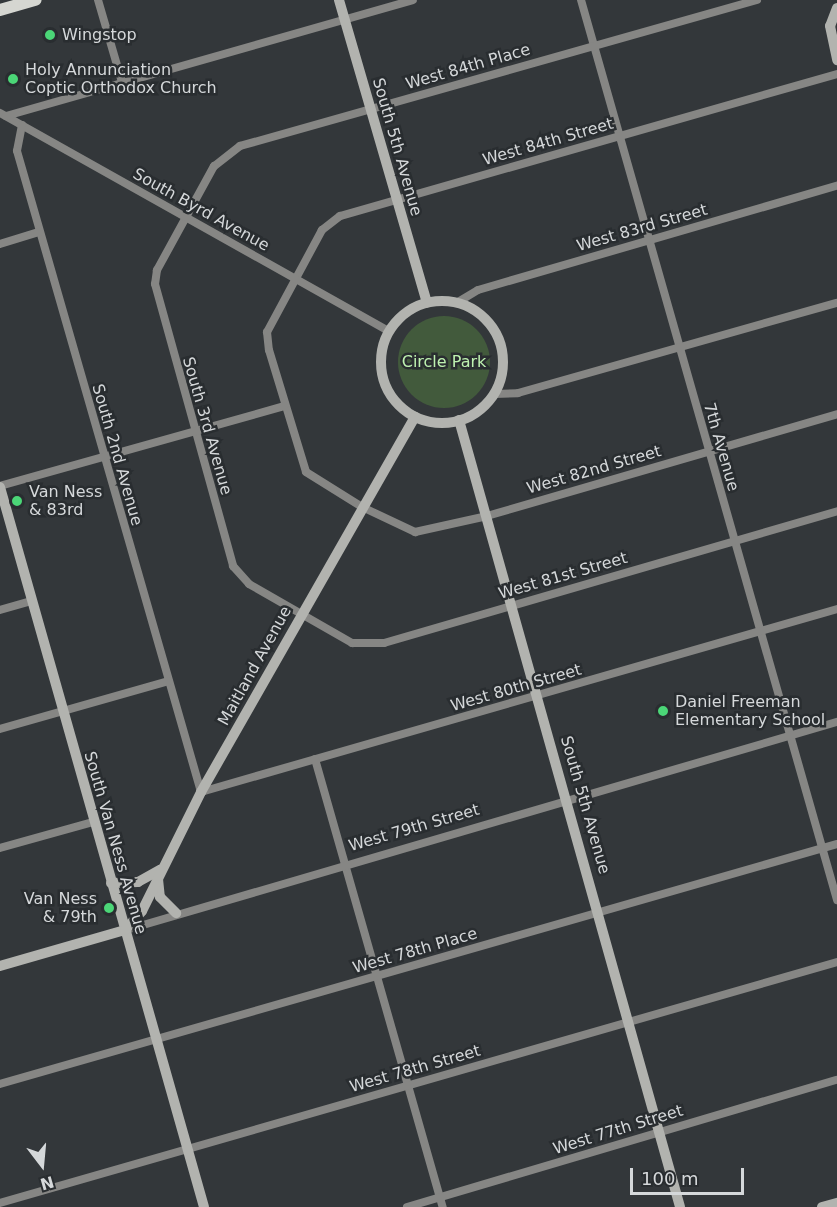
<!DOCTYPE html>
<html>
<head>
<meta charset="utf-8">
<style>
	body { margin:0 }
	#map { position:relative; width:837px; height:1207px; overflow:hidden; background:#33373a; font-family:"DejaVu Sans",sans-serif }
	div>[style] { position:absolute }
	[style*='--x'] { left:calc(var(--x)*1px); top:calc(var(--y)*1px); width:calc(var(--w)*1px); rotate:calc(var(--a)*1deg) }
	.green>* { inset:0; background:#425a3c }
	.round { border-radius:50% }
	.street>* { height:8px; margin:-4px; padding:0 4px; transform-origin:4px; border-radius:4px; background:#868684 }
	.secondary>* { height:10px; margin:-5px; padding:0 5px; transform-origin:5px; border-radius:5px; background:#b2b3af }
	.secondary>.ring { margin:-5px; padding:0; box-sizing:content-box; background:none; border:10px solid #b2b3af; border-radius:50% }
	.primary>* { height:12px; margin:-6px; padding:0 6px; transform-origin:6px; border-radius:6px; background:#d5d6d1 }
	.dots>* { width:16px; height:16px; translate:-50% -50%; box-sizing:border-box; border:3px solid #292d30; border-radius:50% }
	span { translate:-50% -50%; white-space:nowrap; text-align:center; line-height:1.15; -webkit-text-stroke:5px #292d30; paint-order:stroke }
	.poi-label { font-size:16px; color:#d5d8da }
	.left { translate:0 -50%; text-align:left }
	.right { translate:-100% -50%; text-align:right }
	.street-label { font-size:16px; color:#d5d8da }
	.park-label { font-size:16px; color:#bef2b0 }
	.north { position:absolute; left:12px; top:1135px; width:60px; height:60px; -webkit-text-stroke:4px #292d30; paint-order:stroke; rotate:164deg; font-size:16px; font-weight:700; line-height:24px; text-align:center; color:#d5d8da }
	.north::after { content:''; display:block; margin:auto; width:21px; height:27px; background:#d5d8da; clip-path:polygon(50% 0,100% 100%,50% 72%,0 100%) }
	.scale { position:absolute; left:630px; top:1168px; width:114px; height:27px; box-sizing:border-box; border:3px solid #d5d8da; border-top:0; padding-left:8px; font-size:18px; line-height:21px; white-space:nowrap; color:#d5d8da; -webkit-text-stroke:4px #292d30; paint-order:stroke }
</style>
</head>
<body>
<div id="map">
	<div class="green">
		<div class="round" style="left:398px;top:316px;width:92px;height:92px"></div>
	</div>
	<div class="street">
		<div style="--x:98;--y:0;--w:85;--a:73.7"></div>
		<div style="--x:581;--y:0;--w:936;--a:74.12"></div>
		<div style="--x:757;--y:0;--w:537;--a:164.23"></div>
		<div style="--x:240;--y:146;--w:33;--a:142"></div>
		<div style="--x:214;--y:166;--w:119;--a:118.7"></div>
		<div style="--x:157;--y:270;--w:14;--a:98"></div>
		<div style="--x:155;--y:284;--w:293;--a:74.5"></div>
		<div style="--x:233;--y:566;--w:24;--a:48"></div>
		<div style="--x:249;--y:584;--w:119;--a:29.8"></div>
		<div style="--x:352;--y:643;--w:32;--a:0"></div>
		<div style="--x:384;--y:643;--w:472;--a:-16.2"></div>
		<div style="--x:837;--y:74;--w:517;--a:164.05"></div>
		<div style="--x:340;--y:216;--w:23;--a:142"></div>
		<div style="--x:322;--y:230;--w:116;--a:118.3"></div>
		<div style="--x:267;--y:332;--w:18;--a:84"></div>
		<div style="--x:269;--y:350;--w:127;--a:73.1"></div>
		<div style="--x:306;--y:472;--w:66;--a:32"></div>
		<div style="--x:362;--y:507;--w:59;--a:25.3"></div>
		<div style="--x:415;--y:532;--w:74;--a:-12.5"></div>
		<div style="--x:487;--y:516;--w:365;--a:-16.2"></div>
		<div style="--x:0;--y:113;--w:446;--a:29.3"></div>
		<div style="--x:6;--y:116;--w:423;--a:-15.9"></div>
		<div style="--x:22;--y:125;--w:26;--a:101"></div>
		<div style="--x:17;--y:151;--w:667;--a:73.98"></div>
		<div style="--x:201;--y:792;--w:662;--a:-16.05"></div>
		<div style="--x:0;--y:244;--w:41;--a:-17.1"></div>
		<div style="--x:458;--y:302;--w:23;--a:-31"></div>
		<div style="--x:478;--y:290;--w:374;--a:-16.2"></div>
		<div style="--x:494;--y:394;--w:24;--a:-2"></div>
		<div style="--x:518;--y:393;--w:331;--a:-15.8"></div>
		<div style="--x:0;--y:486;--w:295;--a:-15.7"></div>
		<div style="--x:0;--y:610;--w:33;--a:-16"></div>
		<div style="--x:0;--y:729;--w:175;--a:-15.9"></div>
		<div style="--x:315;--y:759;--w:466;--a:74.1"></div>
		<div style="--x:0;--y:848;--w:97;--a:-15.6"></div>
		<div style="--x:126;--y:930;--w:741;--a:-16.31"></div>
		<div style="--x:0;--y:1084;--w:871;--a:-16"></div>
		<div style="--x:0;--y:1203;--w:871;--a:-16.06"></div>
		<div style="--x:407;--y:1207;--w:448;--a:-16.5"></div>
	</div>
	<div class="secondary">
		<div style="--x:339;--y:0;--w:315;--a:73.8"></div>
		<div style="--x:837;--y:8;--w:19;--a:111"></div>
		<div style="--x:830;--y:26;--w:35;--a:78"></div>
		<div class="ring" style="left:381px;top:301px;width:112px;height:112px"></div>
		<div style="--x:459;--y:420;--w:817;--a:74.31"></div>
		<div style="--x:0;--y:487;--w:748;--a:74.18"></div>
		<div style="--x:158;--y:879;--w:18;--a:84"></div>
		<div style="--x:160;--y:897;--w:23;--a:45"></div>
		<div style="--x:111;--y:883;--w:27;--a:-2"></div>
		<div style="--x:138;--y:882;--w:26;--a:-29"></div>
		<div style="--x:0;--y:966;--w:130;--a:-16.1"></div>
		<div style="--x:125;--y:930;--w:25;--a:-48"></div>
		<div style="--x:142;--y:911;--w:133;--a:-63.6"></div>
		<div style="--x:201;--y:792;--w:432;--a:-60.3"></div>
		<div style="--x:822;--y:1207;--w:16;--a:-15"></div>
	</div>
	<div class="primary">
		<div style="--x:0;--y:10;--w:37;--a:-16"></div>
	</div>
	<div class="dots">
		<div style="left:50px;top:35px;background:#4bd677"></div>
		<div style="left:13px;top:79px;background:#4bd677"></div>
		<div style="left:17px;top:501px;background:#4bd677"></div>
		<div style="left:663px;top:711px;background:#4bd677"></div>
		<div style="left:109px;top:908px;background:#4bd677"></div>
	</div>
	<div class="poi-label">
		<span class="left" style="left:62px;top:35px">Wingstop</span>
		<span class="left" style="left:25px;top:79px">Holy Annunciation<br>Coptic Orthodox Church</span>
		<span class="left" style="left:29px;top:501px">Van Ness<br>&amp; 83rd</span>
		<span class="left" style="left:675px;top:711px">Daniel Freeman<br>Elementary School</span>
		<span class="right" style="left:97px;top:908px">Van Ness<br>&amp; 79th</span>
	</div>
	<div class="street-label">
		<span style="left:468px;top:67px;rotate:-16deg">West 84th Place</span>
		<span style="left:548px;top:142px;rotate:-16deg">West 84th Street</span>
		<span style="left:397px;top:147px;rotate:74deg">South 5th Avenue</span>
		<span style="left:201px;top:210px;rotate:29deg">South Byrd Avenue</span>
		<span style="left:642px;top:228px;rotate:-16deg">West 83rd Street</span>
		<span style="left:207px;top:426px;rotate:74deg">South 3rd Avenue</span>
		<span style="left:721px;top:447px;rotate:74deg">7th Avenue</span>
		<span style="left:117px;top:455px;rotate:74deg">South 2nd Avenue</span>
		<span style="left:594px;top:470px;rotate:-16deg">West 82nd Street</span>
		<span style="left:563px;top:576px;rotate:-16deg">West 81st Street</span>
		<span style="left:255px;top:666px;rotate:-61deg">Maitland Avenue</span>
		<span style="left:516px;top:688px;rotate:-16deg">West 80th Street</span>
		<span style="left:585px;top:805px;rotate:74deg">South 5th Avenue</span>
		<span style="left:414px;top:828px;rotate:-16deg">West 79th Street</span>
		<span style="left:115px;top:843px;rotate:74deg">South Van Ness Avenue</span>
		<span style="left:415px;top:951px;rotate:-16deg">West 78th Place</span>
		<span style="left:415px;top:1069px;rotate:-16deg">West 78th Street</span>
		<span style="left:618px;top:1130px;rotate:-17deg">West 77th Street</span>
	</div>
	<div class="park-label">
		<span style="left:444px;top:362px">Circle Park</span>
	</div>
	<div class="north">N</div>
	<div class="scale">100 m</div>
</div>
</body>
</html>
